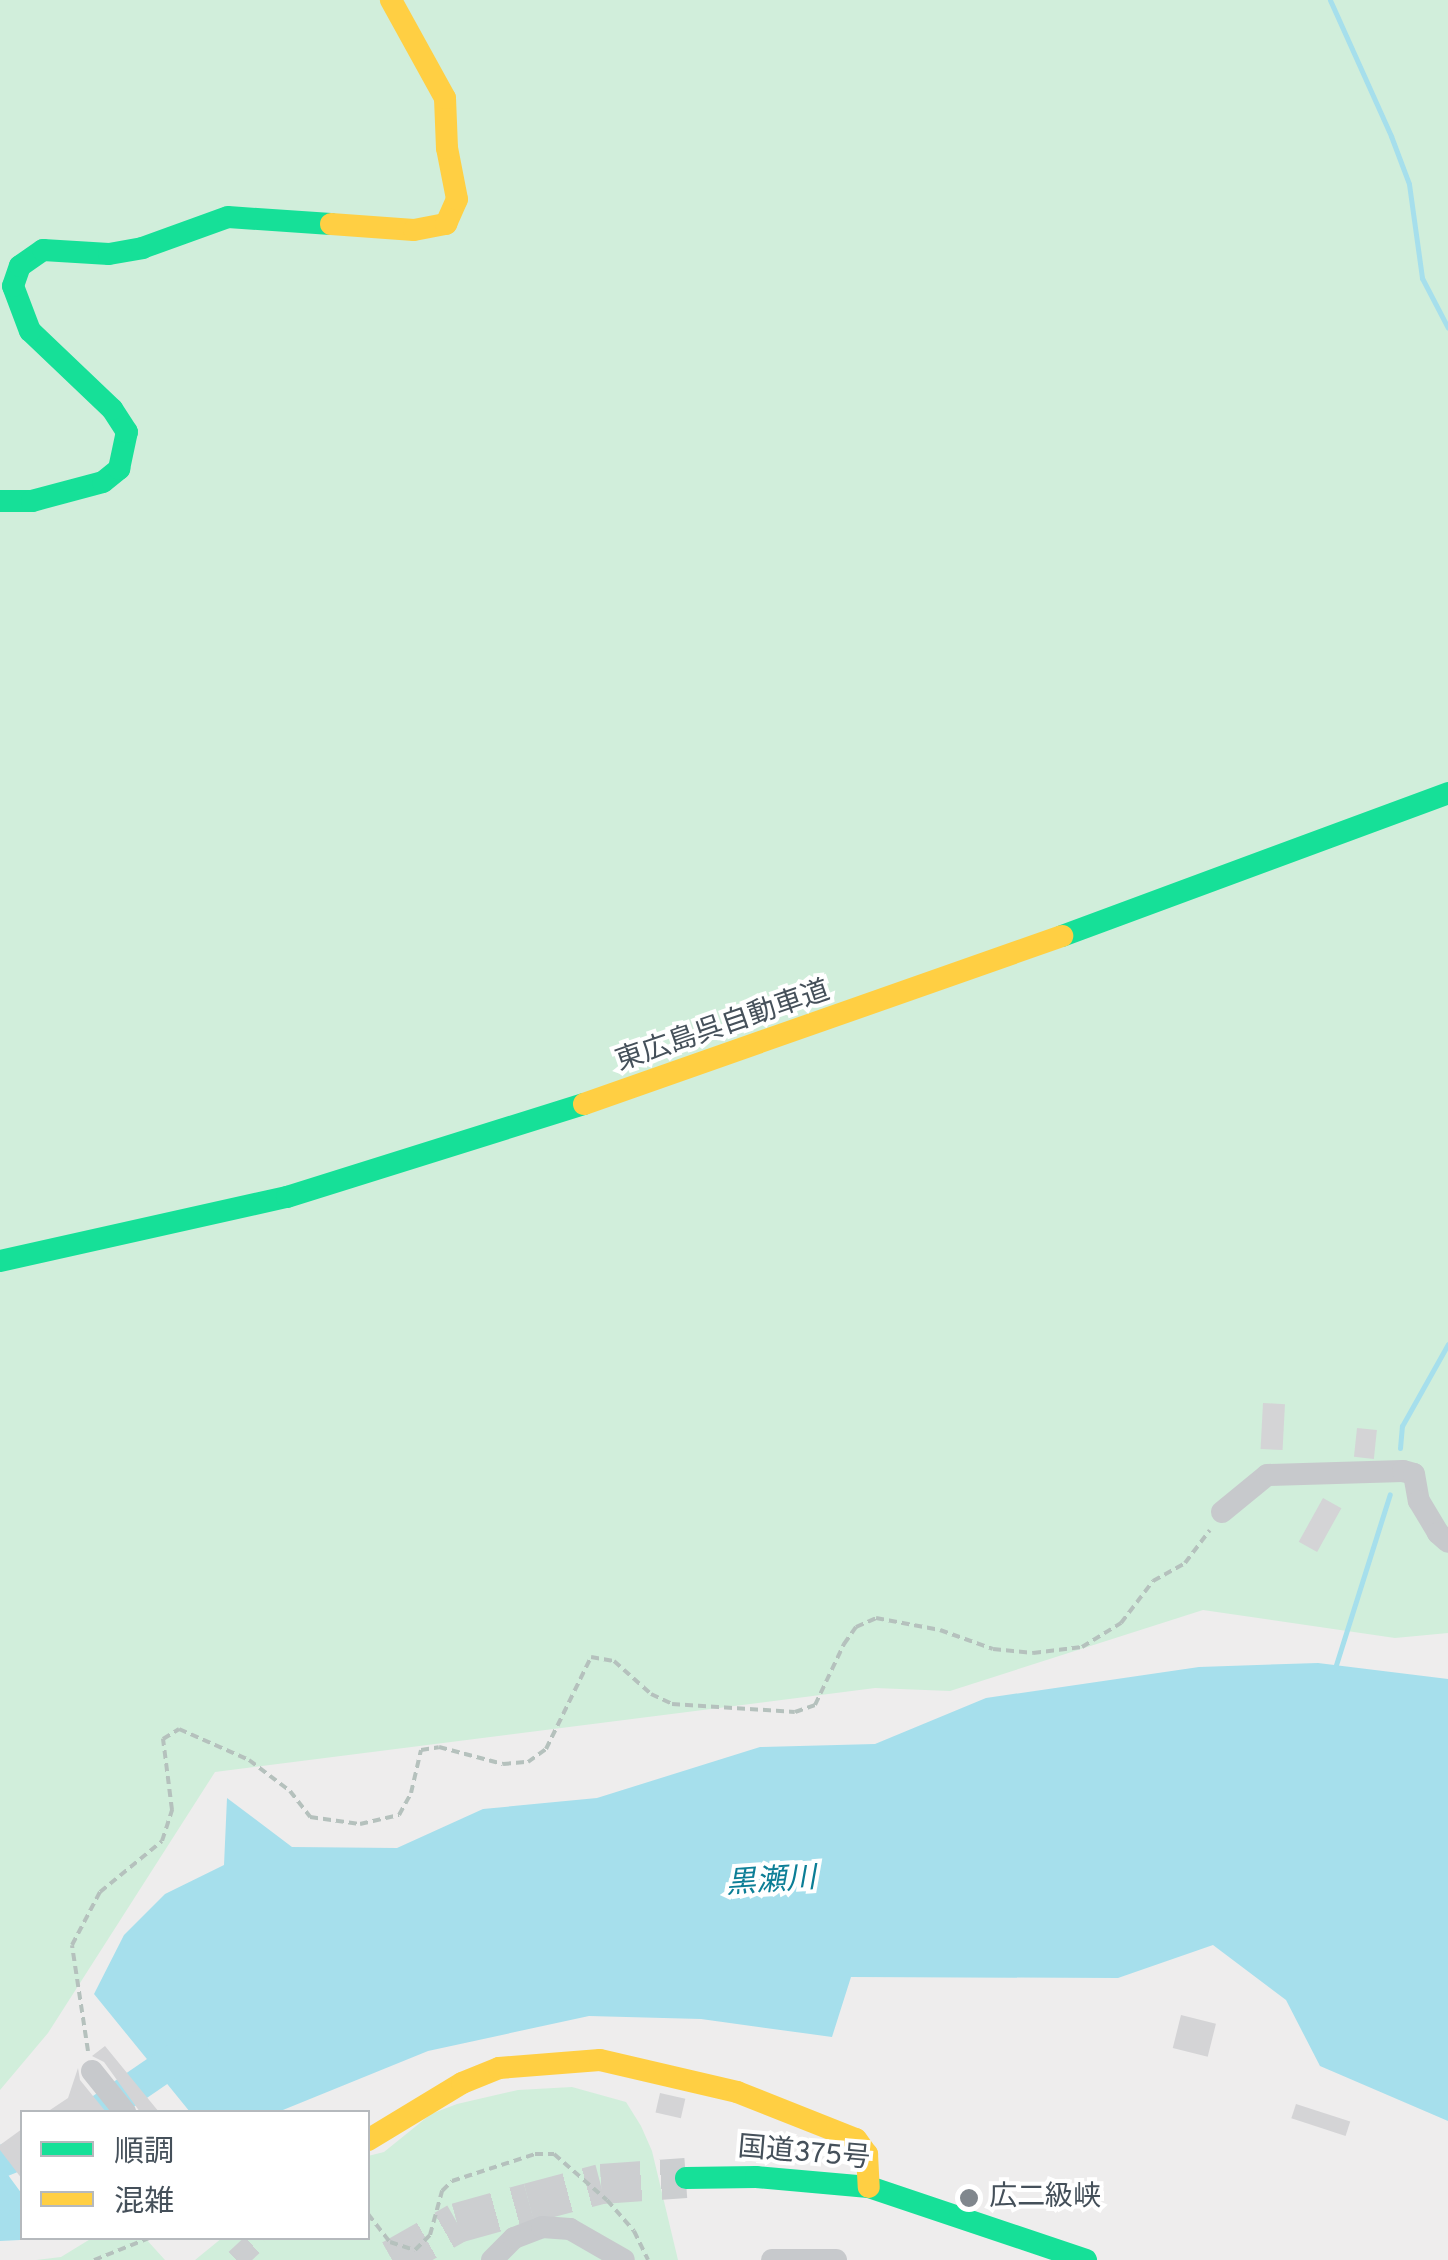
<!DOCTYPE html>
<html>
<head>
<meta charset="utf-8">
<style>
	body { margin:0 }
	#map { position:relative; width:1448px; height:2260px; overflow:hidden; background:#eeeded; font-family:Overpass,"Noto Sans JP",sans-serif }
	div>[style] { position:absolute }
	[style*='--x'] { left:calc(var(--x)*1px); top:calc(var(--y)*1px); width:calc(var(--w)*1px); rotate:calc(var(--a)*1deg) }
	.green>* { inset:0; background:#d1eedb }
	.water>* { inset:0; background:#a6dfec }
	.stream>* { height:5px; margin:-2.5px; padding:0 2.5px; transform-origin:2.5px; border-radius:2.5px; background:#a6dfec }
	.river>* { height:32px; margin:-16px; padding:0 16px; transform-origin:16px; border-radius:16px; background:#a6dfec }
	.building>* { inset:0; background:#d4d4d6; transform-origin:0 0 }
	.street-tunnel>* { height:22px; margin-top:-11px; transform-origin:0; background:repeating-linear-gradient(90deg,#ccced0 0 22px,transparent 0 33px) }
	.highway-tunnel>* { height:40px; margin-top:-20px; transform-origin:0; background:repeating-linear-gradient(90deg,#ccced0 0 40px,transparent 0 60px) }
	.path>* { height:4px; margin-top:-2px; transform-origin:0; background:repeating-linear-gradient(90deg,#b5c1bd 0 8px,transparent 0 13px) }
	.street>* { height:22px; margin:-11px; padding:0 11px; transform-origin:11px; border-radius:11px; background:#c7c9cc }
	.fast>* { height:22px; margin:-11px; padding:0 11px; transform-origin:11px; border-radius:11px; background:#16e098 }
	.slow>* { height:22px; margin:-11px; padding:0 11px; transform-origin:11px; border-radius:11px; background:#ffcf43 }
	.dots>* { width:28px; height:28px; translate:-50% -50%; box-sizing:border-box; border:5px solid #fff; border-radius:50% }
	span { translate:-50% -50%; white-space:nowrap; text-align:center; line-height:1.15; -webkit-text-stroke:8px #fff; paint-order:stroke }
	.street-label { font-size:28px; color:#45505a }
	.poi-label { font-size:28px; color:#45505a }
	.left { translate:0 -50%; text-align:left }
	.water-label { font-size:30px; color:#0c7e96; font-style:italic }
	.legend { position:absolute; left:20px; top:2110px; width:350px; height:130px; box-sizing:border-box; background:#fff; border:2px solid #b5b9bd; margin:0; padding:12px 18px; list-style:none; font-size:30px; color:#45505a }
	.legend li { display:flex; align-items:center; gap:20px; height:50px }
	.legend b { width:50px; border:2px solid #b5b9bd }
</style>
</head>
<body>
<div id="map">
	<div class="green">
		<div style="clip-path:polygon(0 0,1448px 0,1448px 1633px,1395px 1638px,1203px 1610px,950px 1691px,875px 1688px,215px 1772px,48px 2033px,0 2090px)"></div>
		<div style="clip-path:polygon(572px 2087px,626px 2102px,641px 2126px,652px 2151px,678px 2260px,195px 2260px,222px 2238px,368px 2238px,368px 2156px,384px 2152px,431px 2114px,457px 2104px,518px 2090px)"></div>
		<div style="clip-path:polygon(92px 2238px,145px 2238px,165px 2260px,36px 2260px,61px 2257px)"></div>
	</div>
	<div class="water">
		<div style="clip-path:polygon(1318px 1663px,1448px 1679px,1448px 2121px,1320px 2066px,1286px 2000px,1213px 1945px,1118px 1978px,851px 1977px,832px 2037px,701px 2019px,589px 2016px,428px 2051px,278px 2112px,190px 2112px,94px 1994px,124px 1935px,165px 1894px,224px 1865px,227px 1798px,292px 1847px,397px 1848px,483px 1809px,597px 1798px,760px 1747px,875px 1744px,986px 1698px,1199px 1667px)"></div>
		<div style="clip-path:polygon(0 2164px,22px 2194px,22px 2238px,27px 2238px,20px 2240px,0 2241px)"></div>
	</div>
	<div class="stream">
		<div style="--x:1330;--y:0;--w:149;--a:65.8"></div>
		<div style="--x:1391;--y:136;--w:51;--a:69.4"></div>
		<div style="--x:1409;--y:184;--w:95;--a:82.1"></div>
		<div style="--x:1422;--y:278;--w:56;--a:62.5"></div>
		<div style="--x:1400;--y:1448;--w:22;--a:-85"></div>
		<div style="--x:1402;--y:1426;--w:94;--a:-60.7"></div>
		<div style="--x:1335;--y:1668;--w:182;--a:-72.5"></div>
	</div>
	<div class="river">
		<div style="--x:98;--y:2112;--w:115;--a:-34.4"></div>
		<div style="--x:0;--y:2162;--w:24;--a:-22"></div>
	</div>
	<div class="building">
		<div style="left:1263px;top:1403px;width:22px;height:46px;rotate:3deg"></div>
		<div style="left:1357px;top:1428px;width:20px;height:29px;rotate:6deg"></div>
		<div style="left:1323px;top:1498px;width:21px;height:50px;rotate:29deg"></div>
		<div style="left:1181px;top:2015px;width:36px;height:34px;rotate:14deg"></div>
		<div style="clip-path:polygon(105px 2046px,159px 2112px,140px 2112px,104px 2062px,92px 2056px)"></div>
		<div style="clip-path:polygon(78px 2068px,80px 2080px,106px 2112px,47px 2112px,68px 2098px)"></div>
		<div style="left:660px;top:2093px;width:26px;height:20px;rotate:13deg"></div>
		<div style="left:1296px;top:2104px;width:57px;height:15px;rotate:18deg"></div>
		<div style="clip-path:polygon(22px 2129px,22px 2179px,0 2150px,0 2145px)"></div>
	</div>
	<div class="street-tunnel">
		<div style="--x:236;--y:2260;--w:33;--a:-43"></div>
	</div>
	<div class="highway-tunnel">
		<div style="--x:392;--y:2260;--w:75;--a:-29.6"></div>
		<div style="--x:457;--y:2223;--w:75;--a:-15.5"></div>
		<div style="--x:529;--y:2203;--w:74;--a:-14.8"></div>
		<div style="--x:601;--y:2184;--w:85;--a:-4"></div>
	</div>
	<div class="path">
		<div style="--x:88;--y:2051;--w:107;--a:-98.6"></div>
		<div style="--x:72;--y:1945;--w:60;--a:-62.2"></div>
		<div style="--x:100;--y:1892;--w:80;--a:-39.4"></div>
		<div style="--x:162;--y:1841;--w:33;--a:-72"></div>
		<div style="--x:172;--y:1810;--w:72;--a:-97.2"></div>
		<div style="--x:163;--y:1739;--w:19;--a:-32"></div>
		<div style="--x:179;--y:1729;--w:77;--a:23.9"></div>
		<div style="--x:249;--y:1760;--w:51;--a:37.1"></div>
		<div style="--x:290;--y:1791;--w:33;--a:52"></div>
		<div style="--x:310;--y:1817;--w:50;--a:8"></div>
		<div style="--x:360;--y:1824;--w:40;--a:-13"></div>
		<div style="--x:399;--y:1815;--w:25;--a:-61"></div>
		<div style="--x:411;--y:1793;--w:44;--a:-76.9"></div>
		<div style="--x:421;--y:1750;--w:18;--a:-9"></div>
		<div style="--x:439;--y:1747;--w:66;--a:14.9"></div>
		<div style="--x:503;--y:1764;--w:25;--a:-5"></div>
		<div style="--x:528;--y:1762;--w:22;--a:-36"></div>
		<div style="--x:546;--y:1749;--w:102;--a:-63.9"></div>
		<div style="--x:591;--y:1657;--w:23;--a:10"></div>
		<div style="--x:614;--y:1661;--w:50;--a:41.7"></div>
		<div style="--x:651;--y:1694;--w:23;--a:25"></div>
		<div style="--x:672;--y:1704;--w:123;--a:3.7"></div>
		<div style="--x:795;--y:1712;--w:21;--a:-19"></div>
		<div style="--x:815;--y:1705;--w:68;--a:-64.6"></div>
		<div style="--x:844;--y:1644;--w:21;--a:-55"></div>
		<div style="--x:856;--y:1627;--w:22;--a:-24"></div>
		<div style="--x:876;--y:1618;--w:65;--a:10.6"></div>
		<div style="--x:940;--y:1630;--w:56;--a:19.7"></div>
		<div style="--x:993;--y:1649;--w:40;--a:5.7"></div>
		<div style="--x:1033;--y:1653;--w:49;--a:-7"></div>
		<div style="--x:1082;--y:1647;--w:46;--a:-31.6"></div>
		<div style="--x:1121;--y:1623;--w:53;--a:-52.7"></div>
		<div style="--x:1153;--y:1581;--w:37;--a:-29"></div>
		<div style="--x:1185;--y:1563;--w:41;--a:-52.9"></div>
		<div style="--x:368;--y:2214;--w:36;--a:52"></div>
		<div style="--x:390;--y:2242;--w:26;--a:18"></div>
		<div style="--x:415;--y:2250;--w:21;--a:-45"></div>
		<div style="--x:430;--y:2235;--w:46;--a:-74.7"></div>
		<div style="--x:442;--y:2191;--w:14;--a:-45"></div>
		<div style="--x:452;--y:2181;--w:87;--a:-18"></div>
		<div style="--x:535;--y:2154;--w:19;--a:0"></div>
		<div style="--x:554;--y:2154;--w:70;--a:41"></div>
		<div style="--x:607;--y:2200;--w:41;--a:48.9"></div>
		<div style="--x:634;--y:2231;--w:32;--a:64"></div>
		<div style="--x:94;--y:2260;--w:59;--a:-21.8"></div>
	</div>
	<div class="street">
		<div style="--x:1222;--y:1512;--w:58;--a:-39.4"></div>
		<div style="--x:1267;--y:1475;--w:136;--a:-1.7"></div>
		<div style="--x:1403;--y:1471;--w:11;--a:15"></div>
		<div style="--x:1414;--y:1474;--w:27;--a:80"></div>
		<div style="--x:1419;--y:1501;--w:37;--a:59"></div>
		<div style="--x:1438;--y:1533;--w:13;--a:42"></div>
		<div style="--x:92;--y:2071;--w:53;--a:51.2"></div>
		<div style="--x:492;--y:2260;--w:31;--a:-45"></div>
		<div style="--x:514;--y:2238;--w:30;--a:-21"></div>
		<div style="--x:542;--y:2227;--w:28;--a:4"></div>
		<div style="--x:570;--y:2229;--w:62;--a:29.9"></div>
		<div style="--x:772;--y:2260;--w:64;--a:0"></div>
	</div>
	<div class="fast">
		<div style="--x:0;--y:501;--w:32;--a:0"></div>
		<div style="--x:32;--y:501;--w:73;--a:-15"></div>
		<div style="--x:103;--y:482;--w:21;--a:-39"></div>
		<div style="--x:119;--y:469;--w:38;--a:-78"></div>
		<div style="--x:127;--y:432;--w:27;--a:-123"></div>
		<div style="--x:112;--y:409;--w:113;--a:-136.4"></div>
		<div style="--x:30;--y:331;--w:48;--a:-110.7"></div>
		<div style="--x:13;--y:286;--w:21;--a:-71"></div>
		<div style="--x:20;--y:266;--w:28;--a:-35"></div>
		<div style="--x:43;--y:250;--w:66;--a:3.5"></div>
		<div style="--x:109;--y:254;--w:34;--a:-10"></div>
		<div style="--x:142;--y:248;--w:91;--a:-19.8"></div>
		<div style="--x:228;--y:217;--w:103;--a:3.9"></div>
		<div style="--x:1062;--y:936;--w:412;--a:-20.3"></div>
		<div style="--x:0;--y:1261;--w:294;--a:-12.6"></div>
		<div style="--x:287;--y:1197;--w:311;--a:-17.4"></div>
		<div style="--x:686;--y:2178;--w:70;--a:-0.8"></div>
		<div style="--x:756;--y:2177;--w:113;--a:5.1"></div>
		<div style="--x:869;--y:2187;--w:229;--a:18.6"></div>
	</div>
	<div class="slow">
		<div style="--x:331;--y:224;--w:83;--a:4.1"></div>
		<div style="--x:414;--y:230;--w:33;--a:-11"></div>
		<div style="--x:446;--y:224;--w:27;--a:-66"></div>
		<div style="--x:457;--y:199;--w:52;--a:-101.1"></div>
		<div style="--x:447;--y:148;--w:50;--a:-92.3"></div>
		<div style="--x:445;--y:98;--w:112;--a:-118.9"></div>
		<div style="--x:584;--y:1104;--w:507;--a:-19.36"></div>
		<div style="--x:368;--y:2140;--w:110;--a:-31.2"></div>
		<div style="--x:462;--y:2083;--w:40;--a:-22"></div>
		<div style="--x:499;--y:2068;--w:101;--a:-4.5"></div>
		<div style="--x:600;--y:2060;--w:141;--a:13.1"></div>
		<div style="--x:737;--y:2092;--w:128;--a:21.6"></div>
		<div style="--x:856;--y:2139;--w:19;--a:54"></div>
		<div style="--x:867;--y:2154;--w:33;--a:87"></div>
	</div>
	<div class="dots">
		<div style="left:969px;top:2198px;background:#80878d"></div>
	</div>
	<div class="street-label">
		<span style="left:723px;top:1027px;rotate:-19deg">東広島呉自動車道</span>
		<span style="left:804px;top:2154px;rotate:5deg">国道375号</span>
	</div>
	<div class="poi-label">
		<span class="left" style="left:989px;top:2198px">広二級峡</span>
	</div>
	<div class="water-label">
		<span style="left:771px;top:1883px;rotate:-4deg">黒瀬川</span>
	</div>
	<ul class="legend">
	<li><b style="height:12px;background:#16e098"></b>順調</li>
	<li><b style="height:12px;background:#ffcf43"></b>混雑</li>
	</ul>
</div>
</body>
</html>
